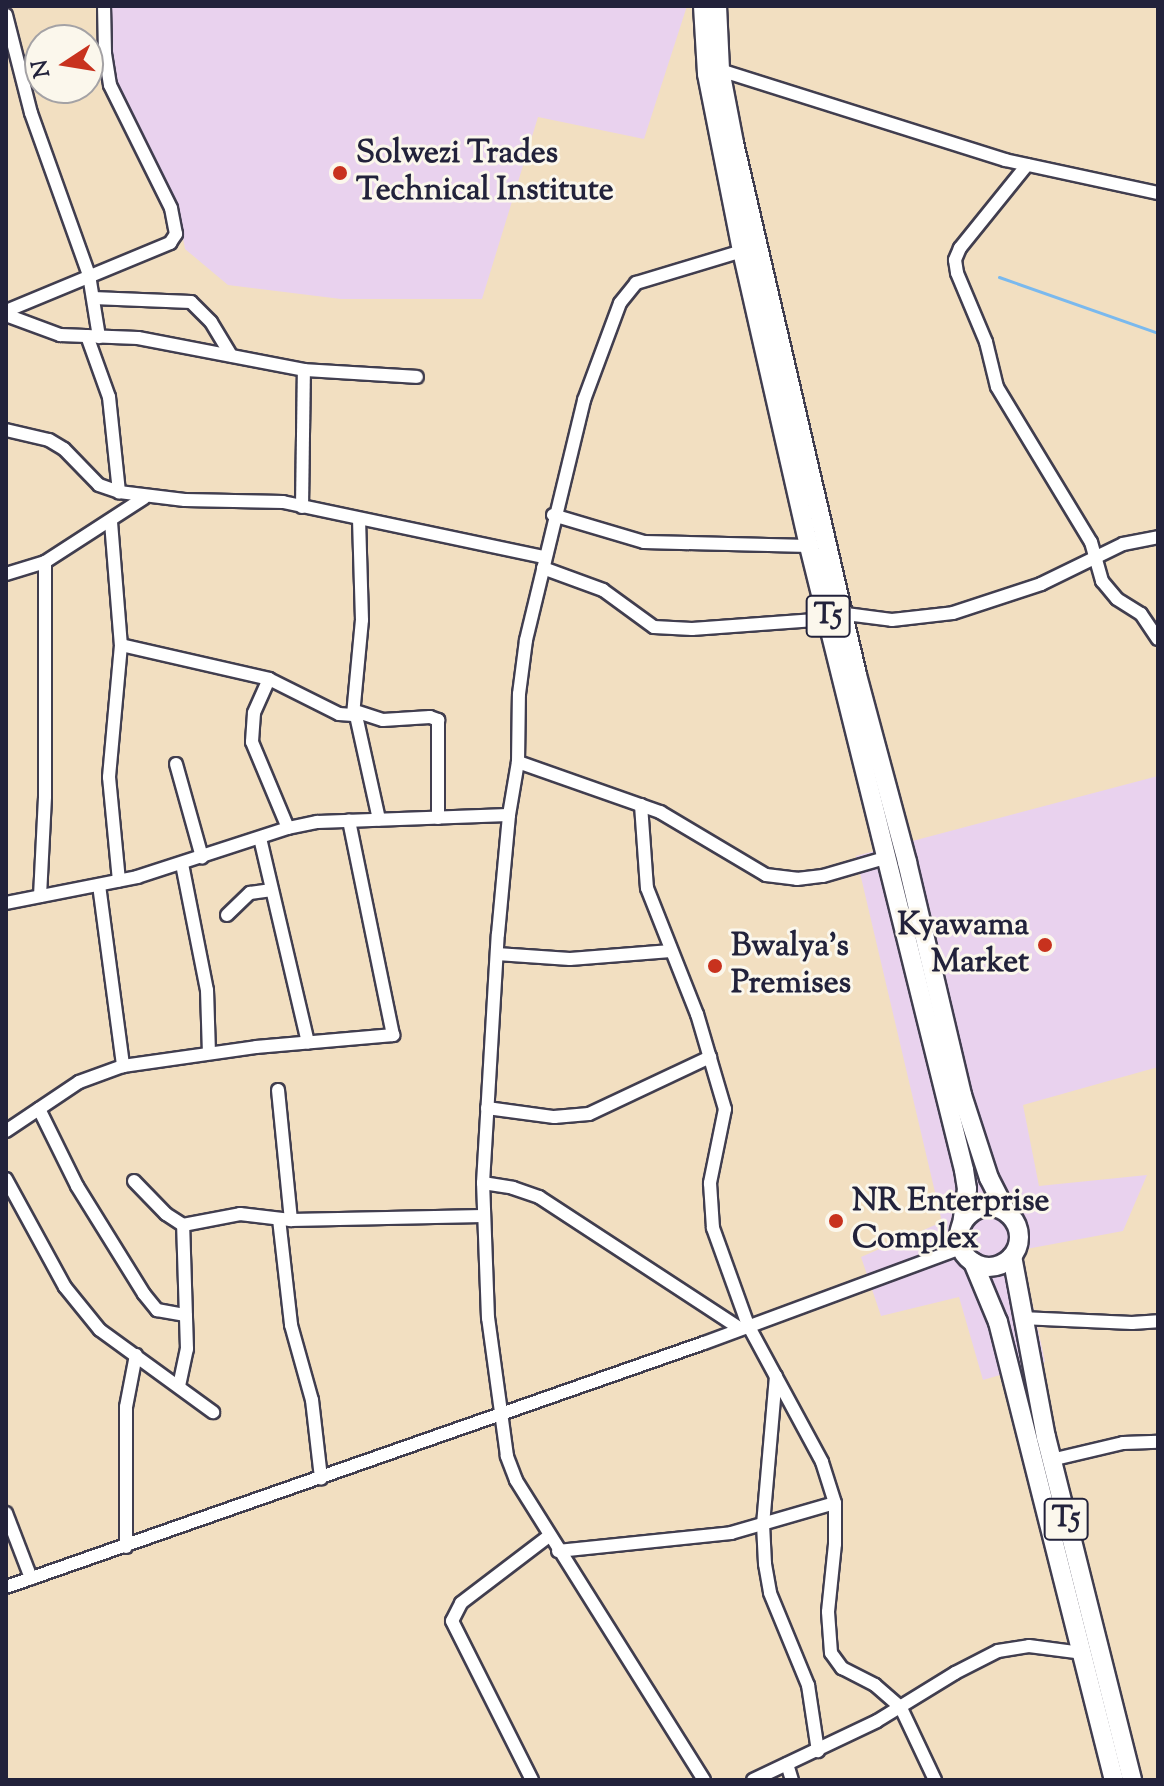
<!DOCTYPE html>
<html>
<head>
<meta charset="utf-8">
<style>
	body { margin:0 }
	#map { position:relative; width:1164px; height:1786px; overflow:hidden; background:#f2dfc1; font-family:"Sorts Mill Goudy",serif }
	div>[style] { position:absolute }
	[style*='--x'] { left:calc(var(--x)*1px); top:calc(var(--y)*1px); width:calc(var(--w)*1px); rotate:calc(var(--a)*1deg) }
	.built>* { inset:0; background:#e9d2ee }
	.stream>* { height:3px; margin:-1.5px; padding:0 1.5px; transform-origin:1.5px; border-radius:1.5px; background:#7ab9ee }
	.roads { filter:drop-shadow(2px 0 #413e4f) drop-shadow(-2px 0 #413e4f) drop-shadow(0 2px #413e4f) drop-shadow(0 -2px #413e4f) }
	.minor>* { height:12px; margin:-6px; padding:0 6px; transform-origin:6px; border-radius:6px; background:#fff }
	.highway>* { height:18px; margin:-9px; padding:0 9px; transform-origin:9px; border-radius:9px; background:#fff }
	.highway>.ring { margin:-9px; padding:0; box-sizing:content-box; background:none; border:18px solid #fff; border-radius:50% }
	.dots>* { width:22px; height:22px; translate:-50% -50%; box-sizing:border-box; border:4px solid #fbf7ec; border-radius:50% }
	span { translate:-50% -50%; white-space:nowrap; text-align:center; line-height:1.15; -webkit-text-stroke:6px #fbf7ec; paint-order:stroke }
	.shield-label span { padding:2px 6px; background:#fbf7ec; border:2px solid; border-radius:6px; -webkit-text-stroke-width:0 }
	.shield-label { font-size:30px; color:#22223b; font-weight:700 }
	.poi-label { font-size:32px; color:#22223b; font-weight:700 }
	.left { translate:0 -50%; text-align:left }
	.right { translate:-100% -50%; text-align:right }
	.frame { position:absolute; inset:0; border:8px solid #22223b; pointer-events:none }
	.north { position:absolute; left:24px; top:24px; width:80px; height:80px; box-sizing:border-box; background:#fbf7ec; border:2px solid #a4a2a5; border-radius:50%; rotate:258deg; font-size:22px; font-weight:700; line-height:32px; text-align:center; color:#22223b }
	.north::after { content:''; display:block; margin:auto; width:28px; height:36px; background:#c8321e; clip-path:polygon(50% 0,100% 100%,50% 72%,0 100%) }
</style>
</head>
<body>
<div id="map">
	<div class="built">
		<div style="clip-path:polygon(112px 6px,687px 6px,644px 139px,538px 117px,482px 299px,341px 299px,228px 285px,185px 249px,177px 206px,120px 98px,112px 66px)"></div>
		<div style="clip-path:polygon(1158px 776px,1158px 1067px,1023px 1105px,1039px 1186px,1147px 1175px,1123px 1231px,1021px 1250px,1045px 1362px,983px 1380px,959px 1297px,881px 1316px,861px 1257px,942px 1222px,856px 856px)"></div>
	</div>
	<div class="stream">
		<div style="--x:999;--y:277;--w:169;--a:19.4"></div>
	</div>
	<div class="roads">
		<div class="minor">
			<div style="--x:6;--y:15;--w:101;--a:75.7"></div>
			<div style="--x:31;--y:113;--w:172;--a:70.3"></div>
			<div style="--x:89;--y:275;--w:63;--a:80.8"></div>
			<div style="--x:720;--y:70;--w:299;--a:17.5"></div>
			<div style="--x:1005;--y:160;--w:157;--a:12.2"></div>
			<div style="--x:1027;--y:165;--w:107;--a:128.9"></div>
			<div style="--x:960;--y:248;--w:13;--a:113"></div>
			<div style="--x:955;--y:260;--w:13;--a:81"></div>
			<div style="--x:957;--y:273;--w:75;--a:67.2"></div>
			<div style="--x:986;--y:342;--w:46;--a:76.3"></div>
			<div style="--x:997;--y:387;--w:181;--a:58.8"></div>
			<div style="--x:1091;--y:542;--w:41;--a:74.2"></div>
			<div style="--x:1102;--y:581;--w:23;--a:50"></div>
			<div style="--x:1117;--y:599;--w:28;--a:32"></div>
			<div style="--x:1141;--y:614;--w:30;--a:56"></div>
			<div style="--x:93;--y:298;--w:98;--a:2.3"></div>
			<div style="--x:191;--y:302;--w:28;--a:45"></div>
			<div style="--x:211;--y:322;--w:39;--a:59"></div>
			<div style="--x:6;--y:311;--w:178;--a:-22.5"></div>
			<div style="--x:170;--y:243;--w:11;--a:-56"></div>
			<div style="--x:176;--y:234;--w:26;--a:-101"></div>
			<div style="--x:171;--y:208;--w:137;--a:-116.4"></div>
			<div style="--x:110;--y:85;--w:32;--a:-99"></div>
			<div style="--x:105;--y:53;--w:47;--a:-91.2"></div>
			<div style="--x:6;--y:315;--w:58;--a:20.3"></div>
			<div style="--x:60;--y:335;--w:78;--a:2.2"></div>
			<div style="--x:138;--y:338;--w:169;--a:10.9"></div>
			<div style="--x:304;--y:370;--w:113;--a:3.5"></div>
			<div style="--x:87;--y:336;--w:65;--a:70.2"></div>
			<div style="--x:109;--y:397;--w:96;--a:84"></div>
			<div style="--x:6;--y:430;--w:44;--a:13.1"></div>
			<div style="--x:49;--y:440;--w:17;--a:31"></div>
			<div style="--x:64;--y:449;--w:50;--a:45.8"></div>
			<div style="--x:99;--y:485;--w:21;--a:19"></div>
			<div style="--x:119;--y:492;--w:66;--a:6.9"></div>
			<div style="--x:185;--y:500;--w:98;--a:1.2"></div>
			<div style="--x:283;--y:502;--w:268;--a:11.9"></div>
			<div style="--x:302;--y:507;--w:137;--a:-89.2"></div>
			<div style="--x:553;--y:515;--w:95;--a:16.5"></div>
			<div style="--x:644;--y:542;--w:165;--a:1.4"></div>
			<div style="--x:111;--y:522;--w:123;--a:85.4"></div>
			<div style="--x:121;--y:645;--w:133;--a:95.2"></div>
			<div style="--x:109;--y:777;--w:104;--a:84.5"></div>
			<div style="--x:543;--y:568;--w:64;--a:20.1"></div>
			<div style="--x:603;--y:590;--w:63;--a:36"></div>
			<div style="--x:654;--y:627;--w:38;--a:3"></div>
			<div style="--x:692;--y:629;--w:137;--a:-4.2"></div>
			<div style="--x:6;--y:574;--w:41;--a:-17.1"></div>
			<div style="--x:45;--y:562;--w:118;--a:-32.9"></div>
			<div style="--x:846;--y:614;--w:46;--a:7.4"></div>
			<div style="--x:892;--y:620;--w:61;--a:-6.5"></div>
			<div style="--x:953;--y:613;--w:93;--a:-18.2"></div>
			<div style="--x:1041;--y:584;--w:91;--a:-26"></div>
			<div style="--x:1123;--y:544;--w:36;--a:-11"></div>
			<div style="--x:121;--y:645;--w:152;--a:12.9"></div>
			<div style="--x:269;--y:679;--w:78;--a:26.6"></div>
			<div style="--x:339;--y:714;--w:14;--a:4"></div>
			<div style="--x:353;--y:715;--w:95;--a:-84.6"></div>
			<div style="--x:362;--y:620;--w:101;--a:-91.7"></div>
			<div style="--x:269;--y:679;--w:37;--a:114"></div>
			<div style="--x:254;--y:713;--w:29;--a:94"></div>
			<div style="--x:252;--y:742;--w:93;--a:67.3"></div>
			<div style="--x:355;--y:711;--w:29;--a:18"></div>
			<div style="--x:383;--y:720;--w:47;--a:-3.7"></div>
			<div style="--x:430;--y:717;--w:9;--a:21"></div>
			<div style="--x:438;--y:720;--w:98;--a:90"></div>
			<div style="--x:355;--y:711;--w:111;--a:77.5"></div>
			<div style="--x:518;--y:762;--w:151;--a:19.4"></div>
			<div style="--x:660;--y:812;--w:123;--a:30.7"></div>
			<div style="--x:766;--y:875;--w:31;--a:7"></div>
			<div style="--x:797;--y:879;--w:26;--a:-7"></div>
			<div style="--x:823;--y:876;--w:68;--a:-16.3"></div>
			<div style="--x:176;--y:764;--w:97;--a:74.4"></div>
			<div style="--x:641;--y:805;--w:83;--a:85.9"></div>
			<div style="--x:647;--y:888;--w:136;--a:68.4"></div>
			<div style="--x:697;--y:1014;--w:99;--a:73.6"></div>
			<div style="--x:725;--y:1109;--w:76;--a:101.5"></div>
			<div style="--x:710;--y:1183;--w:45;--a:86.2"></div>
			<div style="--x:713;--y:1228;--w:103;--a:70.2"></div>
			<div style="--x:748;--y:1325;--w:156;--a:61.6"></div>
			<div style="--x:822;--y:1462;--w:43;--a:72.4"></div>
			<div style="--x:835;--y:1503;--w:41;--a:90"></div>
			<div style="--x:835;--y:1544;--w:68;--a:95.9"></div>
			<div style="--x:828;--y:1612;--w:41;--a:85.8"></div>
			<div style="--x:831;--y:1653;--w:19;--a:54"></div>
			<div style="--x:842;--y:1668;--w:37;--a:27"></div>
			<div style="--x:875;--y:1685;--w:35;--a:41"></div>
			<div style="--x:901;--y:1708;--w:80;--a:64.7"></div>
			<div style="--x:260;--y:838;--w:210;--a:76.8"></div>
			<div style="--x:182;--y:864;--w:128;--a:78.8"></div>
			<div style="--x:207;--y:990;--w:63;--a:88.2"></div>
			<div style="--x:99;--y:885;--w:183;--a:82.4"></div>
			<div style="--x:40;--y:896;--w:100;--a:-87.1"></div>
			<div style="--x:45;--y:796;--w:234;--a:-90"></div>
			<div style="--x:6;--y:903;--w:134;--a:-11.2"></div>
			<div style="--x:137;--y:877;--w:159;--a:-18"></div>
			<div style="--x:288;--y:828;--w:30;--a:-12"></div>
			<div style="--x:317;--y:822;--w:192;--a:-2.1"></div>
			<div style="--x:227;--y:915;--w:32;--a:-44"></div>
			<div style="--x:250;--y:893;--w:22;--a:-8"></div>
			<div style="--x:497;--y:954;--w:73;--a:3.9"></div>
			<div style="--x:570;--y:959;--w:101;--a:-4.5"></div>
			<div style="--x:278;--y:1090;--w:131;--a:84.3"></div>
			<div style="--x:487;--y:1108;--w:68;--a:7.7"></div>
			<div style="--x:554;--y:1117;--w:35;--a:-5"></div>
			<div style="--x:589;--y:1114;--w:134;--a:-25.2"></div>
			<div style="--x:39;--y:1109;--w:86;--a:63.7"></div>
			<div style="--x:77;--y:1186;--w:127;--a:58.2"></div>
			<div style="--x:144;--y:1294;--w:21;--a:51"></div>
			<div style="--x:157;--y:1310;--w:29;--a:10"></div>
			<div style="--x:6;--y:1131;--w:88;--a:-33.9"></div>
			<div style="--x:79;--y:1082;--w:47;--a:-20"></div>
			<div style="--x:123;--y:1066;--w:134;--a:-8.1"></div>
			<div style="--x:256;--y:1047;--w:138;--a:-5"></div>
			<div style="--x:393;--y:1035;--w:219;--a:-101.6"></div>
			<div style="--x:6;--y:1179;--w:123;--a:61.4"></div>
			<div style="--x:65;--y:1287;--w:55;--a:50.9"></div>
			<div style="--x:100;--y:1330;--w:140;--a:36"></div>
			<div style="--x:134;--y:1181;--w:46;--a:45.9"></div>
			<div style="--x:166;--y:1214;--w:20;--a:33"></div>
			<div style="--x:183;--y:1225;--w:58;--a:-10.9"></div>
			<div style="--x:240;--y:1214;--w:51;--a:6.7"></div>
			<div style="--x:291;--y:1220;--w:192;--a:-1.2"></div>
			<div style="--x:483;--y:1183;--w:30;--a:9"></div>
			<div style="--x:513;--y:1188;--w:28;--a:19"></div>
			<div style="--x:539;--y:1197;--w:239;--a:33.2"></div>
			<div style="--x:279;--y:1219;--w:107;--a:83.5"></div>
			<div style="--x:291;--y:1325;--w:78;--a:74.4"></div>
			<div style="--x:312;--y:1400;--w:79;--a:83.4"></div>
			<div style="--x:1021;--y:1318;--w:111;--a:2.6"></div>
			<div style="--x:1132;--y:1323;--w:26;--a:-4"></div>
			<div style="--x:776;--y:1376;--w:149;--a:95"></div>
			<div style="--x:763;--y:1524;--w:40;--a:87.1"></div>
			<div style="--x:765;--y:1564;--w:29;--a:80"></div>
			<div style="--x:770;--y:1593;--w:100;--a:67.6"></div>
			<div style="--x:808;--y:1685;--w:67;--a:81.4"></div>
			<div style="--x:179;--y:1386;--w:38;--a:-78"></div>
			<div style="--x:187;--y:1349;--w:124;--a:-91.8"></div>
			<div style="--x:1051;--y:1460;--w:74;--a:-13.3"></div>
			<div style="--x:1123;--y:1443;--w:35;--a:-2"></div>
			<div style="--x:6;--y:1513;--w:70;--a:69"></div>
			<div style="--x:126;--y:1547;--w:140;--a:-90"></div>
			<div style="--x:126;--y:1407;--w:53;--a:-79.1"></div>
			<div style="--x:558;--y:1551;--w:174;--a:-5.9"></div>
			<div style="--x:731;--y:1533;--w:108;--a:-16.1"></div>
			<div style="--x:6;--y:1587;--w:739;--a:-19.27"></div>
			<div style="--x:704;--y:1343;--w:274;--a:-20.3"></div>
			<div style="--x:787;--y:1764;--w:17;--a:73"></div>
			<div style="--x:532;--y:1780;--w:178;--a:-116.7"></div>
			<div style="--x:452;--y:1621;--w:20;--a:-63"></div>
			<div style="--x:461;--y:1603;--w:111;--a:-37.3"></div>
			<div style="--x:704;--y:1780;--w:354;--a:-122.1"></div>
			<div style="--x:516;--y:1480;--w:26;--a:-111"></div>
			<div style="--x:507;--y:1456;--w:139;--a:-97.8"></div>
			<div style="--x:488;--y:1318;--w:135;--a:-92.1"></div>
			<div style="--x:483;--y:1183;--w:249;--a:-86.6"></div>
			<div style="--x:498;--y:934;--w:120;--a:-84.7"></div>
			<div style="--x:509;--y:815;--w:54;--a:-80.4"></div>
			<div style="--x:518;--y:762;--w:68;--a:-89.2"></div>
			<div style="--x:519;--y:694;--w:54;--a:-82.6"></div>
			<div style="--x:526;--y:640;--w:247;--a:-76.4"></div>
			<div style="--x:584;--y:400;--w:103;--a:-69.6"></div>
			<div style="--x:620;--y:303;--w:26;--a:-51"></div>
			<div style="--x:636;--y:283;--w:111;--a:-16.8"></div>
			<div style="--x:753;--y:1780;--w:137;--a:-25.4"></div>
			<div style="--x:877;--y:1721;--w:92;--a:-31.6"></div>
			<div style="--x:955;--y:1673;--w:48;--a:-27.1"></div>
			<div style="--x:998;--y:1651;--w:31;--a:-9"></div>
			<div style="--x:1029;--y:1646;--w:53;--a:7.5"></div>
		</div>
		<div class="highway">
			<div style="--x:703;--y:6;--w:68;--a:86.6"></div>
			<div style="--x:707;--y:74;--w:180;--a:78.8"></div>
			<div style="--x:742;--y:251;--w:303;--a:77.2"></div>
			<div style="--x:809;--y:546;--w:643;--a:76.05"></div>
			<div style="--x:964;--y:1170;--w:19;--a:81"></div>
			<div style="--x:967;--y:1189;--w:34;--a:98"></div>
			<div style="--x:717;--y:6;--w:64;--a:87.3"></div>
			<div style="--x:720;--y:70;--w:74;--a:79.1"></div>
			<div style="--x:734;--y:143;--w:546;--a:76.98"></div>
			<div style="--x:857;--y:675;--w:194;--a:75"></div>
			<div style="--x:907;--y:862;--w:239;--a:76.7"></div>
			<div style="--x:962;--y:1095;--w:87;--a:72"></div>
			<div style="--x:989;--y:1178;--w:37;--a:63"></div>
			<div class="ring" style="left:959px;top:1207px;width:42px;height:42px"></div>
			<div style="--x:1012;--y:1256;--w:184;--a:79.4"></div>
			<div style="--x:1046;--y:1437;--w:354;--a:75.9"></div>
			<div style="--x:973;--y:1262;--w:65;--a:67.4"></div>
			<div style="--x:998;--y:1322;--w:472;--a:75.8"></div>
		</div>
	</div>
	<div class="dots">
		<div style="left:340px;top:173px;background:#c8321e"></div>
		<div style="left:1045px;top:945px;background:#c8321e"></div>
		<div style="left:715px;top:966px;background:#c8321e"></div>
		<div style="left:836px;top:1221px;background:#c8321e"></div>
	</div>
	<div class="shield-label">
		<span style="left:828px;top:616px">T5</span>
		<span style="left:1066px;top:1519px">T5</span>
	</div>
	<div class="poi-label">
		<span class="left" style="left:356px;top:173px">Solwezi Trades<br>Technical Institute</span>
		<span class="right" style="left:1029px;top:945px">Kyawama<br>Market</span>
		<span class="left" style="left:731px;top:966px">Bwalya's<br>Premises</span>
		<span class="left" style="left:852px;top:1221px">NR Enterprise<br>Complex</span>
	</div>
	<div class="frame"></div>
	<div class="north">N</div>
</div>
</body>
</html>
